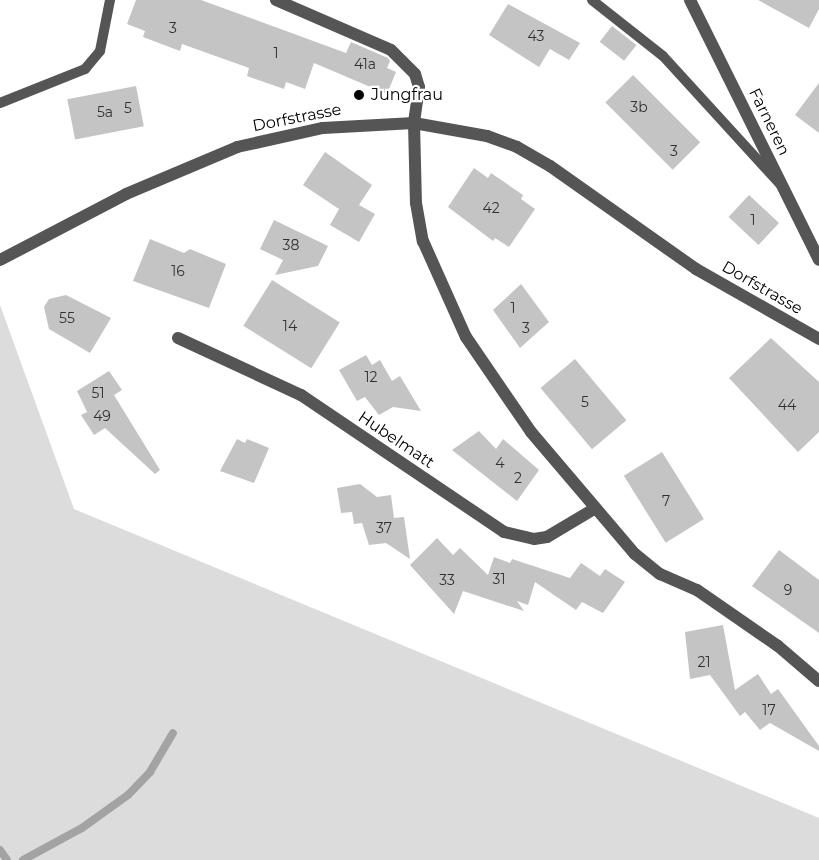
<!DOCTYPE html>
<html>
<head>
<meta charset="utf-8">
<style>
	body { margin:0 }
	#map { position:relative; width:819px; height:860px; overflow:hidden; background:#fff; font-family:Montserrat,sans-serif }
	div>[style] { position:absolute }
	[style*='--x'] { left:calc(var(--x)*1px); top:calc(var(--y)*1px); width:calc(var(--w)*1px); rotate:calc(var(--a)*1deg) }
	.green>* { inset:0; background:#dcdcdc }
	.stream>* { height:8px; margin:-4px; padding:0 4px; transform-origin:4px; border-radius:4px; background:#a3a3a3 }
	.building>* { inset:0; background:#c4c4c4; transform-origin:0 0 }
	.service>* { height:10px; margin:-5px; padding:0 5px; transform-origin:5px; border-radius:5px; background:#555 }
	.minor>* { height:12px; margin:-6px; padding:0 6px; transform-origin:6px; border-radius:6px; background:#555 }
	.tertiary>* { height:12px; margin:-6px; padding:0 6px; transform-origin:6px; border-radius:6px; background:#555 }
	.dots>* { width:16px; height:16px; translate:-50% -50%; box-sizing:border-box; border:3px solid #fff; border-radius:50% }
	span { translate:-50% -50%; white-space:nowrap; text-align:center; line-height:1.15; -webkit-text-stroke:4.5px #fff; paint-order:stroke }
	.number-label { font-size:14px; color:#313131 }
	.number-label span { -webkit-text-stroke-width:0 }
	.poi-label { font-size:16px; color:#000 }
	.left { translate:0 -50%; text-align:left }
	.street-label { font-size:16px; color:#000 }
</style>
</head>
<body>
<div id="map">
	<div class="green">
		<div style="clip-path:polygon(0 305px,74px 509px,819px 818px,819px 860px,0 860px)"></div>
	</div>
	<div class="stream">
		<div style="--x:0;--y:850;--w:12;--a:55"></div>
		<div style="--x:23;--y:860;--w:67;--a:-28.5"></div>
		<div style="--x:82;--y:828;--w:57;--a:-35.7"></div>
		<div style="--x:128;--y:795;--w:32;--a:-46"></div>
		<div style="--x:150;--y:772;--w:45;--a:-59.5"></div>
	</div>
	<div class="building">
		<div style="clip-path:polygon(136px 0,201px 0,346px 53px,351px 42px,388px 58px,390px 61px,387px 68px,396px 72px,387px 94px,314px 63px,305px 89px,286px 82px,284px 89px,247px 76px,249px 68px,182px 44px,180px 51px,143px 37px,145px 31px,127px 24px)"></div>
		<div style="clip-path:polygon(758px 0,819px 0,819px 9px,809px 28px)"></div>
		<div style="clip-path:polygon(508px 4px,580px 43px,569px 60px,550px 49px,539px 67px,489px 35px)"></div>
		<div style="left:612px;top:26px;width:31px;height:20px;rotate:38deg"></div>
		<div style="left:633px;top:75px;width:95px;height:39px;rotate:45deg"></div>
		<div style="clip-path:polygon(819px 83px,819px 133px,795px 115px)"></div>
		<div style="left:136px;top:86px;width:41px;height:70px;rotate:79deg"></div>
		<div style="clip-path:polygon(325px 152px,372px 185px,359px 205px,375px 214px,359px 242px,330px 225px,339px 209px,303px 185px)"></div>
		<div style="clip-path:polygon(474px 168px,488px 178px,491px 173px,523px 195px,521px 199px,535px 209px,509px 247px,495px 238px,493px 241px,448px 207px)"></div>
		<div style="left:749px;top:195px;width:41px;height:30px;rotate:43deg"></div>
		<div style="clip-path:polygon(274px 220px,328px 246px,318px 266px,275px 275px,283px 260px,260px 249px)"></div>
		<div style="clip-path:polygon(150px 239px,184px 253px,190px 249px,226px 264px,209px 308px,133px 281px)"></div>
		<div style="left:272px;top:280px;width:80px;height:54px;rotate:32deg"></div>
		<div style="clip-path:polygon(521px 284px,549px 322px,520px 348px,493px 310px)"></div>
		<div style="clip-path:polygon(66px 295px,111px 318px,90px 353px,49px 329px,44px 307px,49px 299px)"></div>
		<div style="clip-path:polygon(771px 338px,819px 382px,819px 432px,798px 452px,729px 378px)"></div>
		<div style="clip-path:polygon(366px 355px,372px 365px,380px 360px,392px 381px,400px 376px,421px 411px,393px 407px,379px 415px,365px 397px,357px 401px,339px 370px)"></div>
		<div style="left:575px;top:359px;width:80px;height:45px;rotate:50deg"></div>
		<div style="clip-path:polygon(109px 371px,122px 390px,114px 395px,160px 470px,155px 474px,105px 428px,94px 435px,81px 415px,87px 412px,77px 391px)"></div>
		<div style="clip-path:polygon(479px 431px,496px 449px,503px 439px,539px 470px,517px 501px,452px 450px)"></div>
		<div style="clip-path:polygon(237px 439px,245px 443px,247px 439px,269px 448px,254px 483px,220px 471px)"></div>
		<div style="left:662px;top:452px;width:79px;height:45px;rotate:58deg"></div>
		<div style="clip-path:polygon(360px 484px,377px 497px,391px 495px,394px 518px,404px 517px,410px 559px,386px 543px,369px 545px,362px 523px,354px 524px,352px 512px,341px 513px,337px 488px)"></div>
		<div style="clip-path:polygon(437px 538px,453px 555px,460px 548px,488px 575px,494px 557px,510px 563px,512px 559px,570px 578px,581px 563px,600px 576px,605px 569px,625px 582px,603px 613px,582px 602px,576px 610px,535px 582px,528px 605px,517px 601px,524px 611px,463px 591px,454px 614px,410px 565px)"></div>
		<div style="clip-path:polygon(779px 550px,819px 580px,819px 633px,752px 586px)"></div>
		<div style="clip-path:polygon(723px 625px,735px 690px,758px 674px,771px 694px,778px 689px,819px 746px,819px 751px,770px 723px,760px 730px,745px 712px,740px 716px,710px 675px,690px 679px,685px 632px)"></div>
	</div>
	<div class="service">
		<div style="--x:592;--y:0;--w:90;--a:38.3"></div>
		<div style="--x:663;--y:56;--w:173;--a:47.6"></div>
		<div style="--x:0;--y:103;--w:92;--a:-21.8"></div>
		<div style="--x:85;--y:69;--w:23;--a:-50"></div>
		<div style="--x:100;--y:51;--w:52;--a:-78.9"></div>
	</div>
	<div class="minor">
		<div style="--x:276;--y:0;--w:125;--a:23.5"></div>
		<div style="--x:391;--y:50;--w:34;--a:45"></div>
		<div style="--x:415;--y:74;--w:14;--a:73"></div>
		<div style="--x:419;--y:87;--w:36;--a:98"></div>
		<div style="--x:414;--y:123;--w:80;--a:88.6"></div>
		<div style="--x:416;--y:203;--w:39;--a:80"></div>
		<div style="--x:423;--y:241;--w:105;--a:65.9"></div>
		<div style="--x:466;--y:337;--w:115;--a:55.6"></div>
		<div style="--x:531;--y:432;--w:160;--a:49.6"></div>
		<div style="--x:635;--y:554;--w:32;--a:39"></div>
		<div style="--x:660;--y:574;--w:40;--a:23.4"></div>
		<div style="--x:697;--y:590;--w:98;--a:34.7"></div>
		<div style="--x:778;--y:646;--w:54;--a:40.5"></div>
		<div style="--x:690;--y:0;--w:290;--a:63.6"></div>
		<div style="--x:178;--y:338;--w:136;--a:24.9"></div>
		<div style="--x:301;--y:395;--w:245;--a:34"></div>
		<div style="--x:504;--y:532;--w:31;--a:13"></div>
		<div style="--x:534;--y:539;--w:13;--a:-9"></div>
		<div style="--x:547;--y:537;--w:55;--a:-30.8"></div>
	</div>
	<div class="tertiary">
		<div style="--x:0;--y:260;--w:142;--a:-27.6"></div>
		<div style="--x:126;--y:194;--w:121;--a:-22.9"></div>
		<div style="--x:237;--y:147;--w:88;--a:-12.5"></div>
		<div style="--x:323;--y:128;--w:91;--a:-3.1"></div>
		<div style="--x:414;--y:123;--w:74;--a:10.1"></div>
		<div style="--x:487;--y:136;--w:32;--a:20"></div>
		<div style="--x:517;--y:147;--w:38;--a:30"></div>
		<div style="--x:550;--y:166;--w:179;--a:35.2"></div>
		<div style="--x:696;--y:269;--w:142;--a:29.6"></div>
	</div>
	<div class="dots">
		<div style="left:359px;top:95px;background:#000"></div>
	</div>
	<div class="number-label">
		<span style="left:173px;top:28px">3</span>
		<span style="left:536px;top:36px">43</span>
		<span style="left:276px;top:53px">1</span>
		<span style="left:365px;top:64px">41a</span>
		<span style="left:639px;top:107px">3b</span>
		<span style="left:128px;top:108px">5</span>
		<span style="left:105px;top:112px">5a</span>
		<span style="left:674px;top:151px">3</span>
		<span style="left:491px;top:208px">42</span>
		<span style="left:753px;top:220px">1</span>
		<span style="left:291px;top:245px">38</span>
		<span style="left:178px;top:271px">16</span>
		<span style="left:513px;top:308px">1</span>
		<span style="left:67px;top:318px">55</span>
		<span style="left:290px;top:326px">14</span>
		<span style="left:526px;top:328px">3</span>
		<span style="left:371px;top:377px">12</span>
		<span style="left:98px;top:393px">51</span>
		<span style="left:585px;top:402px">5</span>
		<span style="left:787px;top:405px">44</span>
		<span style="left:102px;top:416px">49</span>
		<span style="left:500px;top:463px">4</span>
		<span style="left:518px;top:478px">2</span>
		<span style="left:666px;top:501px">7</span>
		<span style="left:384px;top:528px">37</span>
		<span style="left:499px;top:579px">31</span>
		<span style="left:447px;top:580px">33</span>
		<span style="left:788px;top:590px">9</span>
		<span style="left:704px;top:662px">21</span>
		<span style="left:769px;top:710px">17</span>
	</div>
	<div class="poi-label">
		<span class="left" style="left:371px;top:95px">Jungfrau</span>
	</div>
	<div class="street-label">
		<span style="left:297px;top:118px;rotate:-11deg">Dorfstrasse</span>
		<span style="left:769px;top:122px;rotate:64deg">Farneren</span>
		<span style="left:762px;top:288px;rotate:30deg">Dorfstrasse</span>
		<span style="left:396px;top:440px;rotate:34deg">Hubelmatt</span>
	</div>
</div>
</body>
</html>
